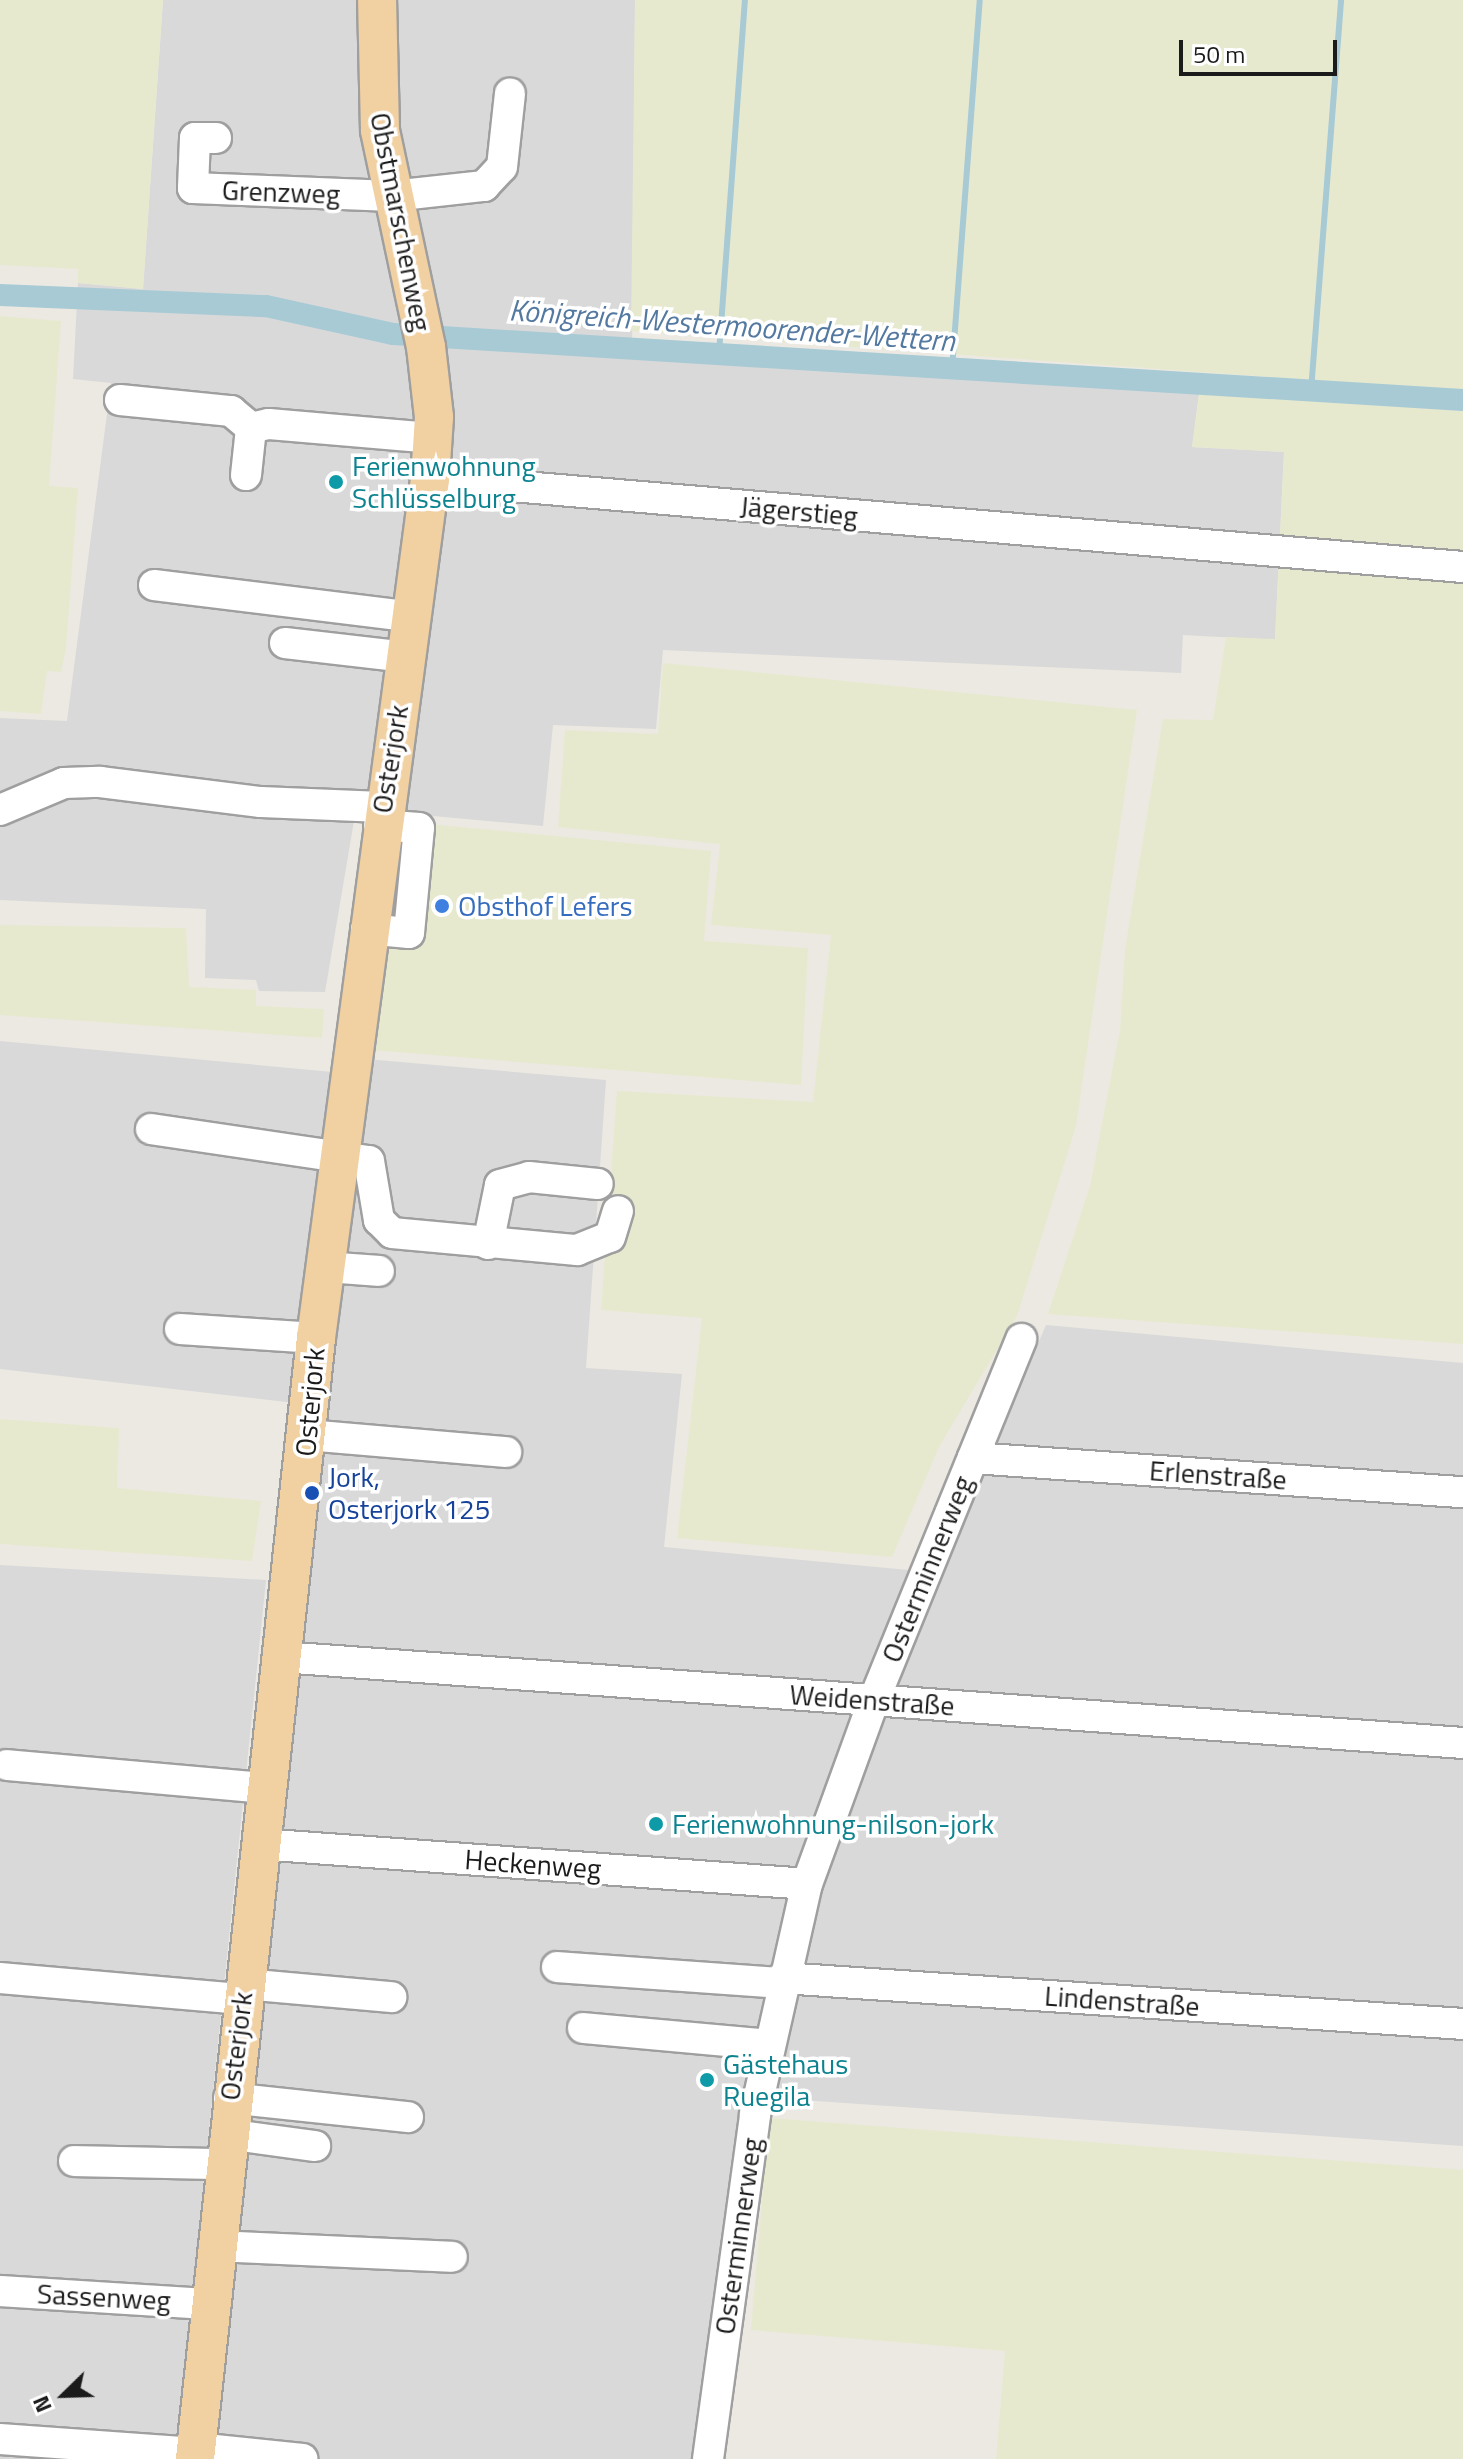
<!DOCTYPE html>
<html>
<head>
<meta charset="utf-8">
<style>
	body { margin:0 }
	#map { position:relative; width:1463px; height:2459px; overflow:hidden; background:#ece9e2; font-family:"Titillium Web",sans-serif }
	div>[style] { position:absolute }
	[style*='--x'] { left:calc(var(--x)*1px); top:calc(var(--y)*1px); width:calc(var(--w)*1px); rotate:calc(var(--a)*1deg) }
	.residential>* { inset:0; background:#d9d9d9 }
	.farmland>* { inset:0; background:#e7e9cf }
	.stream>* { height:6px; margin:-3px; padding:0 3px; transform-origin:3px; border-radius:3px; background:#a7cad5 }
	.canal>* { height:22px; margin:-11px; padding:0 11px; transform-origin:11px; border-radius:11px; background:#a7cad5 }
	.roads { filter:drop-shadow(2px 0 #9f9f9f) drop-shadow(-2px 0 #9f9f9f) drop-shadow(0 2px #9f9f9f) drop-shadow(0 -2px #9f9f9f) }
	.minor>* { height:30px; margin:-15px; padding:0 15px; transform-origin:15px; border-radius:15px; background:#fff }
	.major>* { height:38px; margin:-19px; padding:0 19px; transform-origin:19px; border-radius:19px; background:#f1d0a2 }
	.dots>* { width:22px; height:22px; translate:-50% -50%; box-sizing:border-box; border:4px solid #fff; border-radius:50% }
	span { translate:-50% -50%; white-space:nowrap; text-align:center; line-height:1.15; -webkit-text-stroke:7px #fff; paint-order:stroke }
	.street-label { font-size:28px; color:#1b1b1b }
	.culture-label { font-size:28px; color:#0d838f }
	.left { translate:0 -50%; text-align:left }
	.shop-label { font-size:28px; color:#366cbe }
	.transit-label { font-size:28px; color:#164399 }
	.water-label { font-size:30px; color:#5379a0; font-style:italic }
	.north { position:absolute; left:24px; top:2355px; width:80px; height:80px; -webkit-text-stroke:6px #fff; paint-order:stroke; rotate:247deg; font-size:22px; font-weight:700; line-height:32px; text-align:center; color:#1b1b1b }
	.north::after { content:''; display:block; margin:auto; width:28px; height:36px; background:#1b1b1b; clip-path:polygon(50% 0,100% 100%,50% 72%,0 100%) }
	.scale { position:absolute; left:1179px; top:40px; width:158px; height:36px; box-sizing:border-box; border:4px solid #1b1b1b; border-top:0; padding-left:10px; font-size:24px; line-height:28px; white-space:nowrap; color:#1b1b1b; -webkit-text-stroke:6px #fff; paint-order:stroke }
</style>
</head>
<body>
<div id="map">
	<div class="residential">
		<div style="clip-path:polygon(163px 0,635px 0,632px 357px,1199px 394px,1192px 447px,1284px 452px,1275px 640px,1183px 635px,1181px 673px,663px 650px,656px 729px,553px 725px,543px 826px,356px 809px,325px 992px,259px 991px,256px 980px,205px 978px,206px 909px,0 900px,0 718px,67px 721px,111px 383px,73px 379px,78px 283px,143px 289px)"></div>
		<div style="clip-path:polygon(0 1041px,365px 1075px,366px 1059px,606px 1080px,586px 1368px,682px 1374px,664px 1547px,940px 1573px,1046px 1325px,1463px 1363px,1463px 2146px,745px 2096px,704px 2459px,210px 2459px,322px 1406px,0 1369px)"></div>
		<div style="clip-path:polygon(0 1565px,266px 1580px,175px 2459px,0 2459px)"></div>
	</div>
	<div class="farmland">
		<div style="clip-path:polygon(0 0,163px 0,143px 289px,78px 283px,78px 269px,0 265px)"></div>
		<div style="clip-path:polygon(635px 0,1463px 0,1463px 391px,631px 331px)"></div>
		<div style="clip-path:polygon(0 316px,61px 321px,49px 486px,78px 488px,66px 648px,61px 672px,47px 671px,41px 714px,0 711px)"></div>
		<div style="clip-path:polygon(1199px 394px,1463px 411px,1463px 1344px,1048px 1314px,1090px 1186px,1120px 1030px,1125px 949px,1163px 719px,1213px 720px,1226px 637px,1275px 639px,1284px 452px,1192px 447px)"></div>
		<div style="clip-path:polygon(663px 663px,1137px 710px,1076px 1126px,1017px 1316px,939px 1447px,892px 1557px,677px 1538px,702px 1318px,601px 1310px,617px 1091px,813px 1102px,831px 935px,711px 925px,720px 844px,558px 827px,565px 730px,658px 734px)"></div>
		<div style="clip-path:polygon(398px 821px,711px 851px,704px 941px,808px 948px,801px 1085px,371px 1050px)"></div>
		<div style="clip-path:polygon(0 925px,186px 928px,189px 987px,256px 990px,256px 1006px,324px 1009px,322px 1038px,0 1015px)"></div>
		<div style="clip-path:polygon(0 1419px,119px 1428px,117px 1488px,261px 1501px,252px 1561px,0 1544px)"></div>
		<div style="clip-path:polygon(769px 2118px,1463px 2170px,1463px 2459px,996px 2459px,1005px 2351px,751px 2330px)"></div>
	</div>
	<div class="stream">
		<div style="--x:719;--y:353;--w:354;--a:-85.8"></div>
		<div style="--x:952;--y:369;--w:370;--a:-85.7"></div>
		<div style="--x:1311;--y:391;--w:392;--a:-85.6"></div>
	</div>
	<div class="canal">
		<div style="--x:0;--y:295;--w:266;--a:2.4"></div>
		<div style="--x:266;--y:306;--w:130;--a:12.4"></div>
		<div style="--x:393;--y:334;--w:1072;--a:3.53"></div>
	</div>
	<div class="roads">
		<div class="minor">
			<div style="--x:216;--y:138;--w:21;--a:180"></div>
			<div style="--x:195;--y:138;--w:50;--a:92.3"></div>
			<div style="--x:193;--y:188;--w:199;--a:2.3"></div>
			<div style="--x:392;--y:196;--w:93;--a:-6.2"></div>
			<div style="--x:484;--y:186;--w:26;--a:-47"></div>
			<div style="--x:502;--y:167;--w:74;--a:-83.8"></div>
			<div style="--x:120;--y:400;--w:112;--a:5.7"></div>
			<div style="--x:231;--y:411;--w:26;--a:40"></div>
			<div style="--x:246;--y:475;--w:47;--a:-83.9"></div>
			<div style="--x:251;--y:428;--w:18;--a:-13"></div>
			<div style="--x:269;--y:424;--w:165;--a:4.9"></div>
			<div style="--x:430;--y:479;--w:1037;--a:4.87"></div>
			<div style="--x:154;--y:585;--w:261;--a:7"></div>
			<div style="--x:285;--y:643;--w:122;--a:6.6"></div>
			<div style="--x:0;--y:810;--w:69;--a:-22.9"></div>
			<div style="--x:64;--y:783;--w:36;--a:-2"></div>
			<div style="--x:100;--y:782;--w:162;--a:7.1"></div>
			<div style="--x:261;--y:802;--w:121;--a:2.4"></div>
			<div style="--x:366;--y:929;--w:43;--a:5.3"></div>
			<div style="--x:409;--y:933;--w:105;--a:-84.6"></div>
			<div style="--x:419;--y:828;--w:40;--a:-175.7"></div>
			<div style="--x:151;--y:1129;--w:220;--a:8.4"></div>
			<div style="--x:369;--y:1161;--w:60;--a:80.4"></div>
			<div style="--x:379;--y:1220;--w:18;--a:45"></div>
			<div style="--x:392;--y:1233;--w:186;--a:5.3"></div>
			<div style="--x:577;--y:1250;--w:35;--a:-22"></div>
			<div style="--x:610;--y:1237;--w:27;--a:-73"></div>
			<div style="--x:488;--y:1244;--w:60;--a:-78.5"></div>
			<div style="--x:500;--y:1185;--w:30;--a:-15"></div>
			<div style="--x:529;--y:1177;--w:69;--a:5.8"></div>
			<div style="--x:325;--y:1267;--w:54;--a:4.2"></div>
			<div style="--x:180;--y:1329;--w:136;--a:3.8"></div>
			<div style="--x:307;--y:1435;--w:200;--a:4.9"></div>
			<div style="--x:973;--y:1458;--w:491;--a:4"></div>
			<div style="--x:281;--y:1657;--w:1185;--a:4.16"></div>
			<div style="--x:7;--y:1765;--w:259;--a:5.1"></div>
			<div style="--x:259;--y:1844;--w:549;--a:4.17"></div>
			<div style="--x:557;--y:1967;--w:225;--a:4.1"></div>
			<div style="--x:0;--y:1978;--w:243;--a:5"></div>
			<div style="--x:782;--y:1978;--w:683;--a:3.86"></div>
			<div style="--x:244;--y:1984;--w:148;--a:5.1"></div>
			<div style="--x:583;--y:2028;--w:187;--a:5.2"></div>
			<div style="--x:229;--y:2098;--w:180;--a:6.1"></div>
			<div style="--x:226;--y:2134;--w:90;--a:7.7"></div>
			<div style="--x:74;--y:2161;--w:149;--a:1.2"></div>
			<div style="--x:214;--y:2246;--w:238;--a:2.6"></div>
			<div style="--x:0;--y:2291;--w:208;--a:3.6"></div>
			<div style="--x:0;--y:2439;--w:196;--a:4.1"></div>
			<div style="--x:196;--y:2448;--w:107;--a:5.9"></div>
			<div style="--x:708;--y:2459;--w:348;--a:-82.2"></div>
			<div style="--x:755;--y:2114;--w:236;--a:-77.3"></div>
			<div style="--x:807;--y:1884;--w:196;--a:-70"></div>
			<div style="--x:874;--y:1700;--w:390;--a:-67.8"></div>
		</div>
		<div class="major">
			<div style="--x:195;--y:2459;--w:1128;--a:-83.84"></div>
			<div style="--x:316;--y:1338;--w:867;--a:-82.44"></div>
			<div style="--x:430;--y:479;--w:62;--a:-86.3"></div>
			<div style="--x:434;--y:417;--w:70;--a:-96.5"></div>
			<div style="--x:426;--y:347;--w:222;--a:-102"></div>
			<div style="--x:380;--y:130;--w:130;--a:-91.3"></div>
		</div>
	</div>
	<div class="dots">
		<div style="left:336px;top:482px;background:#0f9aa8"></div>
		<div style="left:442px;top:906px;background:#3f7fe0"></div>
		<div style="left:312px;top:1493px;background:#1a4fb4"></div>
		<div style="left:656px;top:1824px;background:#0f9aa8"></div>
		<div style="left:707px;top:2080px;background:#0f9aa8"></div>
	</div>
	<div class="street-label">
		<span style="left:281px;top:192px;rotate:2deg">Grenzweg</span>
		<span style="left:401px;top:222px;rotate:79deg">Obstmarschenweg</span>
		<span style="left:799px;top:511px;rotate:5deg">Jägerstieg</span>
		<span style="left:390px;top:759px;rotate:-81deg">Osterjork</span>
		<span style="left:310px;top:1402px;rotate:-85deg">Osterjork</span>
		<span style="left:1218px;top:1475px;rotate:4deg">Erlenstraße</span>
		<span style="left:927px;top:1569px;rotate:-68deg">Osterminnerweg</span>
		<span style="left:872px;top:1700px;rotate:4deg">Weidenstraße</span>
		<span style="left:533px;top:1864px;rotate:4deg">Heckenweg</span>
		<span style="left:1122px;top:2001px;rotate:4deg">Lindenstraße</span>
		<span style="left:236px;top:2046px;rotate:-83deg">Osterjork</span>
		<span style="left:738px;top:2236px;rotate:-82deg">Osterminnerweg</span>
		<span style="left:104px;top:2297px;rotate:3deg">Sassenweg</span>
	</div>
	<div class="culture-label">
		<span class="left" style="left:352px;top:482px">Ferienwohnung<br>Schlüsselburg</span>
		<span class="left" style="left:672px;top:1824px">Ferienwohnung-nilson-jork</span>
		<span class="left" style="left:723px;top:2080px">Gästehaus<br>Ruegila</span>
	</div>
	<div class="shop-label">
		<span class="left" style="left:458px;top:906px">Obsthof Lefers</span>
	</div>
	<div class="transit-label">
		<span class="left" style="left:328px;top:1493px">Jork,<br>Osterjork 125</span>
	</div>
	<div class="water-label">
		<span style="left:732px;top:325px;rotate:4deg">Königreich-Westermoorender-Wettern</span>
	</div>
	<div class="north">N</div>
	<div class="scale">50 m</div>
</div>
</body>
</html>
